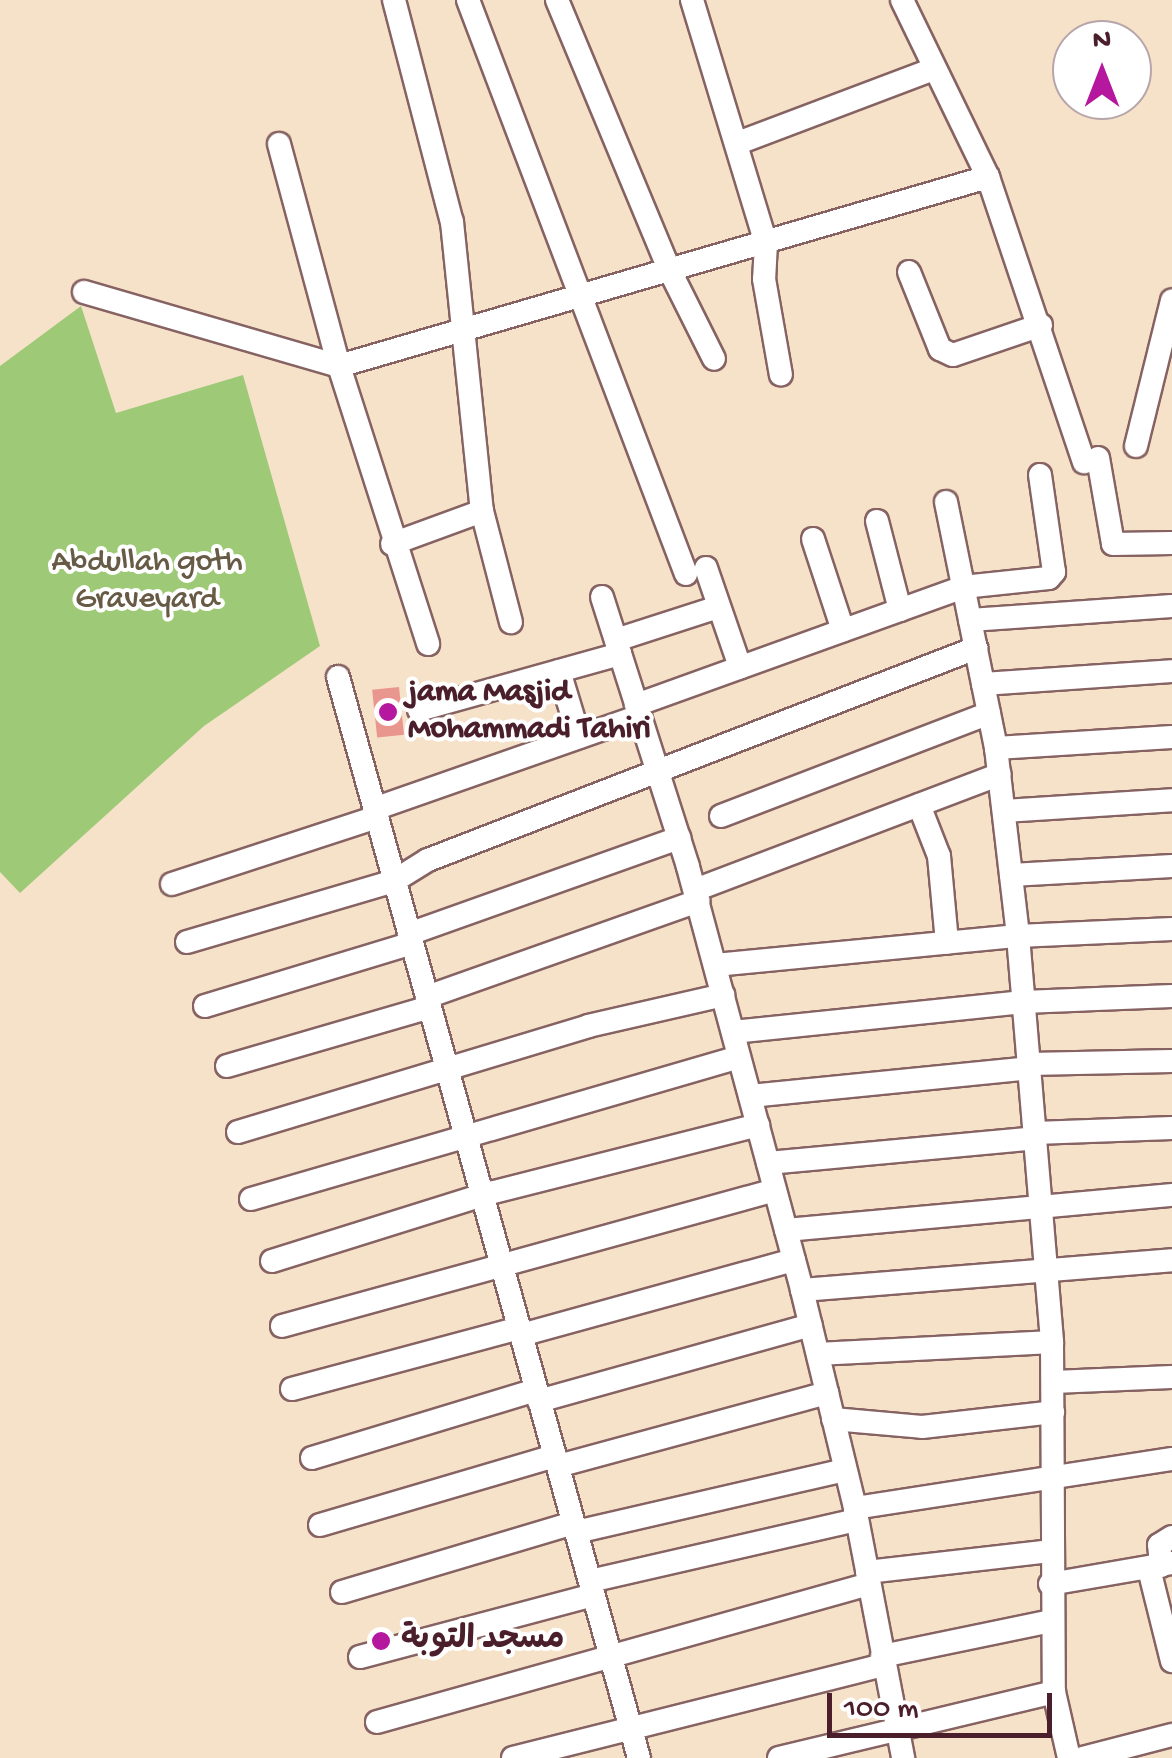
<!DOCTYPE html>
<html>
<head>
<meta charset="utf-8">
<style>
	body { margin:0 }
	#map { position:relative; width:1172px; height:1758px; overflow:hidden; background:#f6e2c9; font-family:"Gochi Hand","Playpen Sans Arabic",sans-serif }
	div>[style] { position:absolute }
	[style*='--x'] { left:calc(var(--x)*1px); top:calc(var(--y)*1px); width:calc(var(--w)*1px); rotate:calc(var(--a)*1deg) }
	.green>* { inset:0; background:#9eca77 }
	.building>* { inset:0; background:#e8968e; transform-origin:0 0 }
	.roads { filter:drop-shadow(2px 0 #866362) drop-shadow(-2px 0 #866362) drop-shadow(0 2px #866362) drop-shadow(0 -2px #866362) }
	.minor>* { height:22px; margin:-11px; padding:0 11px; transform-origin:11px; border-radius:11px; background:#fff }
	.dots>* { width:28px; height:28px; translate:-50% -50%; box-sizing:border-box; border:5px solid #fff; border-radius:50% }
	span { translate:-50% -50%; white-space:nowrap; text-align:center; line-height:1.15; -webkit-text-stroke:8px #fff; paint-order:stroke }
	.park-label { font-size:32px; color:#675b46 }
	.poi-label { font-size:32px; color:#4a1f2b; font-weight:700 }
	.left { translate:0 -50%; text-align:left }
	.north { position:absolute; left:1052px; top:20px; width:100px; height:100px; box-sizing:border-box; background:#fff; border:2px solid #b7a5aa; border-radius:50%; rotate:0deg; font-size:28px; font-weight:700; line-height:40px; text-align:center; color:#4a1f2b }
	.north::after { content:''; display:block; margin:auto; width:35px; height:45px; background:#b5179e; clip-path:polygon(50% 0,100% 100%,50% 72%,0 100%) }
	.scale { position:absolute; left:827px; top:1693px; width:225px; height:45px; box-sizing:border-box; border:5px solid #4a1f2b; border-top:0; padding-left:12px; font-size:30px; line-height:35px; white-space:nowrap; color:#4a1f2b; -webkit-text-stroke:8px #fff; paint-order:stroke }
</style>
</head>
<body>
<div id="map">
	<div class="green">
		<div style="clip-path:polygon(81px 306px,116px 413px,243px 375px,320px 646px,204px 726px,20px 893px,0 872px,0 366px)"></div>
	</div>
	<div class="building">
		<div style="left:399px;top:687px;width:48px;height:27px;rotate:84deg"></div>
	</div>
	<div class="roads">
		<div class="minor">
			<div style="--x:394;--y:0;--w:229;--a:75.4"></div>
			<div style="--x:452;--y:222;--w:291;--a:84.1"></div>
			<div style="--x:482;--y:511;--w:115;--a:75.4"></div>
			<div style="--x:468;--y:0;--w:614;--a:69.2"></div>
			<div style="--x:557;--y:0;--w:294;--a:67.4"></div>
			<div style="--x:670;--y:271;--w:98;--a:63.4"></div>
			<div style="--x:692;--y:0;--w:254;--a:73.1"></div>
			<div style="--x:766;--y:243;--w:36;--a:93"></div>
			<div style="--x:764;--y:279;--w:97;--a:80"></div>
			<div style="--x:902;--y:0;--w:197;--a:64.1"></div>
			<div style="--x:988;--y:177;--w:301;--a:71.4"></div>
			<div style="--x:738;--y:143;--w:206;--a:-20.7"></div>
			<div style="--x:279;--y:144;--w:230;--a:74.9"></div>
			<div style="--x:339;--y:366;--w:292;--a:72.2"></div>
			<div style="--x:909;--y:272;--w:83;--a:68.1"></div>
			<div style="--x:940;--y:349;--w:14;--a:25"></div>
			<div style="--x:953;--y:355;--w:93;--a:-18.8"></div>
			<div style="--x:84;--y:292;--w:266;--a:16.2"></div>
			<div style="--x:339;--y:366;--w:676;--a:-16.24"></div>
			<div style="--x:1136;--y:446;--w:150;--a:-76.1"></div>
			<div style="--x:1098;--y:458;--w:87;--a:80.1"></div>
			<div style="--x:1113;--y:544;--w:59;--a:-1"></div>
			<div style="--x:946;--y:502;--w:251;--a:78.5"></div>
			<div style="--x:996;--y:748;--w:189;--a:83.3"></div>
			<div style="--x:1018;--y:936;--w:407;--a:85.2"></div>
			<div style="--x:1052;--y:1342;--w:350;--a:89.7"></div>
			<div style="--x:1054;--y:1692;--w:68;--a:77.2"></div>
			<div style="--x:877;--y:521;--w:92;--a:75.5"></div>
			<div style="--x:813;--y:539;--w:96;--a:71.8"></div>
			<div style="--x:392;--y:544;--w:96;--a:-20.1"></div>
			<div style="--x:706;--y:568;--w:105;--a:71"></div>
			<div style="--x:602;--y:597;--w:283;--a:72.3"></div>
			<div style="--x:688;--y:867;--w:438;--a:74.9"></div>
			<div style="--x:802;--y:1290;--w:224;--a:76.3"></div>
			<div style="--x:855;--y:1508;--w:255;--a:79.1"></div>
			<div style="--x:970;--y:620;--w:202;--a:-4"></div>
			<div style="--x:616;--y:640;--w:107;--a:-17.9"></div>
			<div style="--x:559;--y:671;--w:69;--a:73.1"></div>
			<div style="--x:338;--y:677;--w:1122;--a:74.44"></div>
			<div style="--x:983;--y:684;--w:189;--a:-3.9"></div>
			<div style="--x:636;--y:705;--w:348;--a:-19.8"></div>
			<div style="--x:963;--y:587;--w:86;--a:-6"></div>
			<div style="--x:1049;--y:578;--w:8;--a:-50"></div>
			<div style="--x:1054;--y:572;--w:98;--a:-98.2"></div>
			<div style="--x:419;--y:710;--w:209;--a:-15.6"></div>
			<div style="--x:996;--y:748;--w:176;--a:-3.6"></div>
			<div style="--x:919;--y:805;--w:55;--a:68.6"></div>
			<div style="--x:939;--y:856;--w:87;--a:84.7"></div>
			<div style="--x:374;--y:809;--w:282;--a:-19.3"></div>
			<div style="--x:1004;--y:811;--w:168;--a:-3.7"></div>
			<div style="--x:721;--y:816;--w:287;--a:-21"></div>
			<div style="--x:1011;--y:875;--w:161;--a:-3.2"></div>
			<div style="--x:172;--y:884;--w:216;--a:-18.1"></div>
			<div style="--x:695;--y:890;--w:326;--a:-20.8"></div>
			<div style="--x:409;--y:934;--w:287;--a:-19.6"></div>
			<div style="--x:187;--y:942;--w:216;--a:-16.4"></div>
			<div style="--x:394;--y:881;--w:40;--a:-32"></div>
			<div style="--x:428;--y:860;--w:588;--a:-21.15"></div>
			<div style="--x:715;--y:965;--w:304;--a:-5.5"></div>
			<div style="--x:1018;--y:936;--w:154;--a:-2.6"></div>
			<div style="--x:427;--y:997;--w:288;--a:-19.5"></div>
			<div style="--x:205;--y:1006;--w:216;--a:-16.9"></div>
			<div style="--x:733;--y:1032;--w:292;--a:-5.9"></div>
			<div style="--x:1023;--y:1002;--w:149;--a:-2.3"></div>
			<div style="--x:1029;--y:1064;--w:143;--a:-1.2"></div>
			<div style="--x:227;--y:1066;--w:211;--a:-16.2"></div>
			<div style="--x:750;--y:1096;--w:280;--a:-5.7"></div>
			<div style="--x:238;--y:1132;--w:366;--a:-16.8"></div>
			<div style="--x:588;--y:1026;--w:139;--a:-12.9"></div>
			<div style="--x:1035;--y:1133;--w:137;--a:-2.1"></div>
			<div style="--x:768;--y:1163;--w:268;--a:-5.3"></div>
			<div style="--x:251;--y:1199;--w:508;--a:-16.22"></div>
			<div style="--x:786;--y:1230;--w:388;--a:-5.2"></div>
			<div style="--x:272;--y:1261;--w:220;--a:-17.4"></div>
			<div style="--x:482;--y:1195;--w:285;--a:-14.2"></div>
			<div style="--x:802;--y:1290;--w:371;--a:-4.6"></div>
			<div style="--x:282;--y:1326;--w:511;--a:-15.42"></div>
			<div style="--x:521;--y:1335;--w:283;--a:-15.4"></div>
			<div style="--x:818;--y:1354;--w:234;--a:-2.9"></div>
			<div style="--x:1053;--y:1382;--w:119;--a:-2.4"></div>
			<div style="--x:292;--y:1389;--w:235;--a:-15"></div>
			<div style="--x:539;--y:1401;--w:282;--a:-15.6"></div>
			<div style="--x:833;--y:1419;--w:89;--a:5.1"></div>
			<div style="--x:922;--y:1427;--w:132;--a:-6.5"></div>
			<div style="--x:312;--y:1458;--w:234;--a:-16.9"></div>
			<div style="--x:558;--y:1466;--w:279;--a:-15.2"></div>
			<div style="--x:855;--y:1508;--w:321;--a:-8.8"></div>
			<div style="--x:320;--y:1525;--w:245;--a:-16.4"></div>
			<div style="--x:576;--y:1532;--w:276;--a:-13"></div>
			<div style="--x:1161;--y:1566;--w:21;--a:-95"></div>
			<div style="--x:1159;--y:1545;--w:15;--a:-32"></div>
			<div style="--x:1149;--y:1569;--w:95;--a:76"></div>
			<div style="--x:867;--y:1572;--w:184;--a:-6.5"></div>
			<div style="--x:590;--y:1581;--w:274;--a:-12.9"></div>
			<div style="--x:1050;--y:1584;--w:124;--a:-9.8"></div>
			<div style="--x:342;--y:1592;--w:241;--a:-16.6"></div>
			<div style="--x:882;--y:1656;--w:173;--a:-11.7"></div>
			<div style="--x:360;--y:1657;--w:241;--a:-14.9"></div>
			<div style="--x:377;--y:1722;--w:511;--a:-15.67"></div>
			<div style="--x:513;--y:1758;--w:382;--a:-14.1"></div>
			<div style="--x:779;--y:1758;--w:283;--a:-13.5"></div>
			<div style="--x:1083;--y:1758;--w:92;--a:-14.5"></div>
		</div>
	</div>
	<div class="dots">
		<div style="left:388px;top:712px;background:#b5179e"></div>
		<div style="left:381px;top:1641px;background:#b5179e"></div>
	</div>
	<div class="park-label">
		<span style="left:147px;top:582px">Abdullah goth<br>Graveyard</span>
	</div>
	<div class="poi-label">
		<span class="left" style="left:408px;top:712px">jama Masjid<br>Mohammadi Tahiri</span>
		<span class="left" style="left:401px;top:1641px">مسجد التوبة</span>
	</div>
	<div class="north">N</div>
	<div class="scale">100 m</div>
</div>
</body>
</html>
